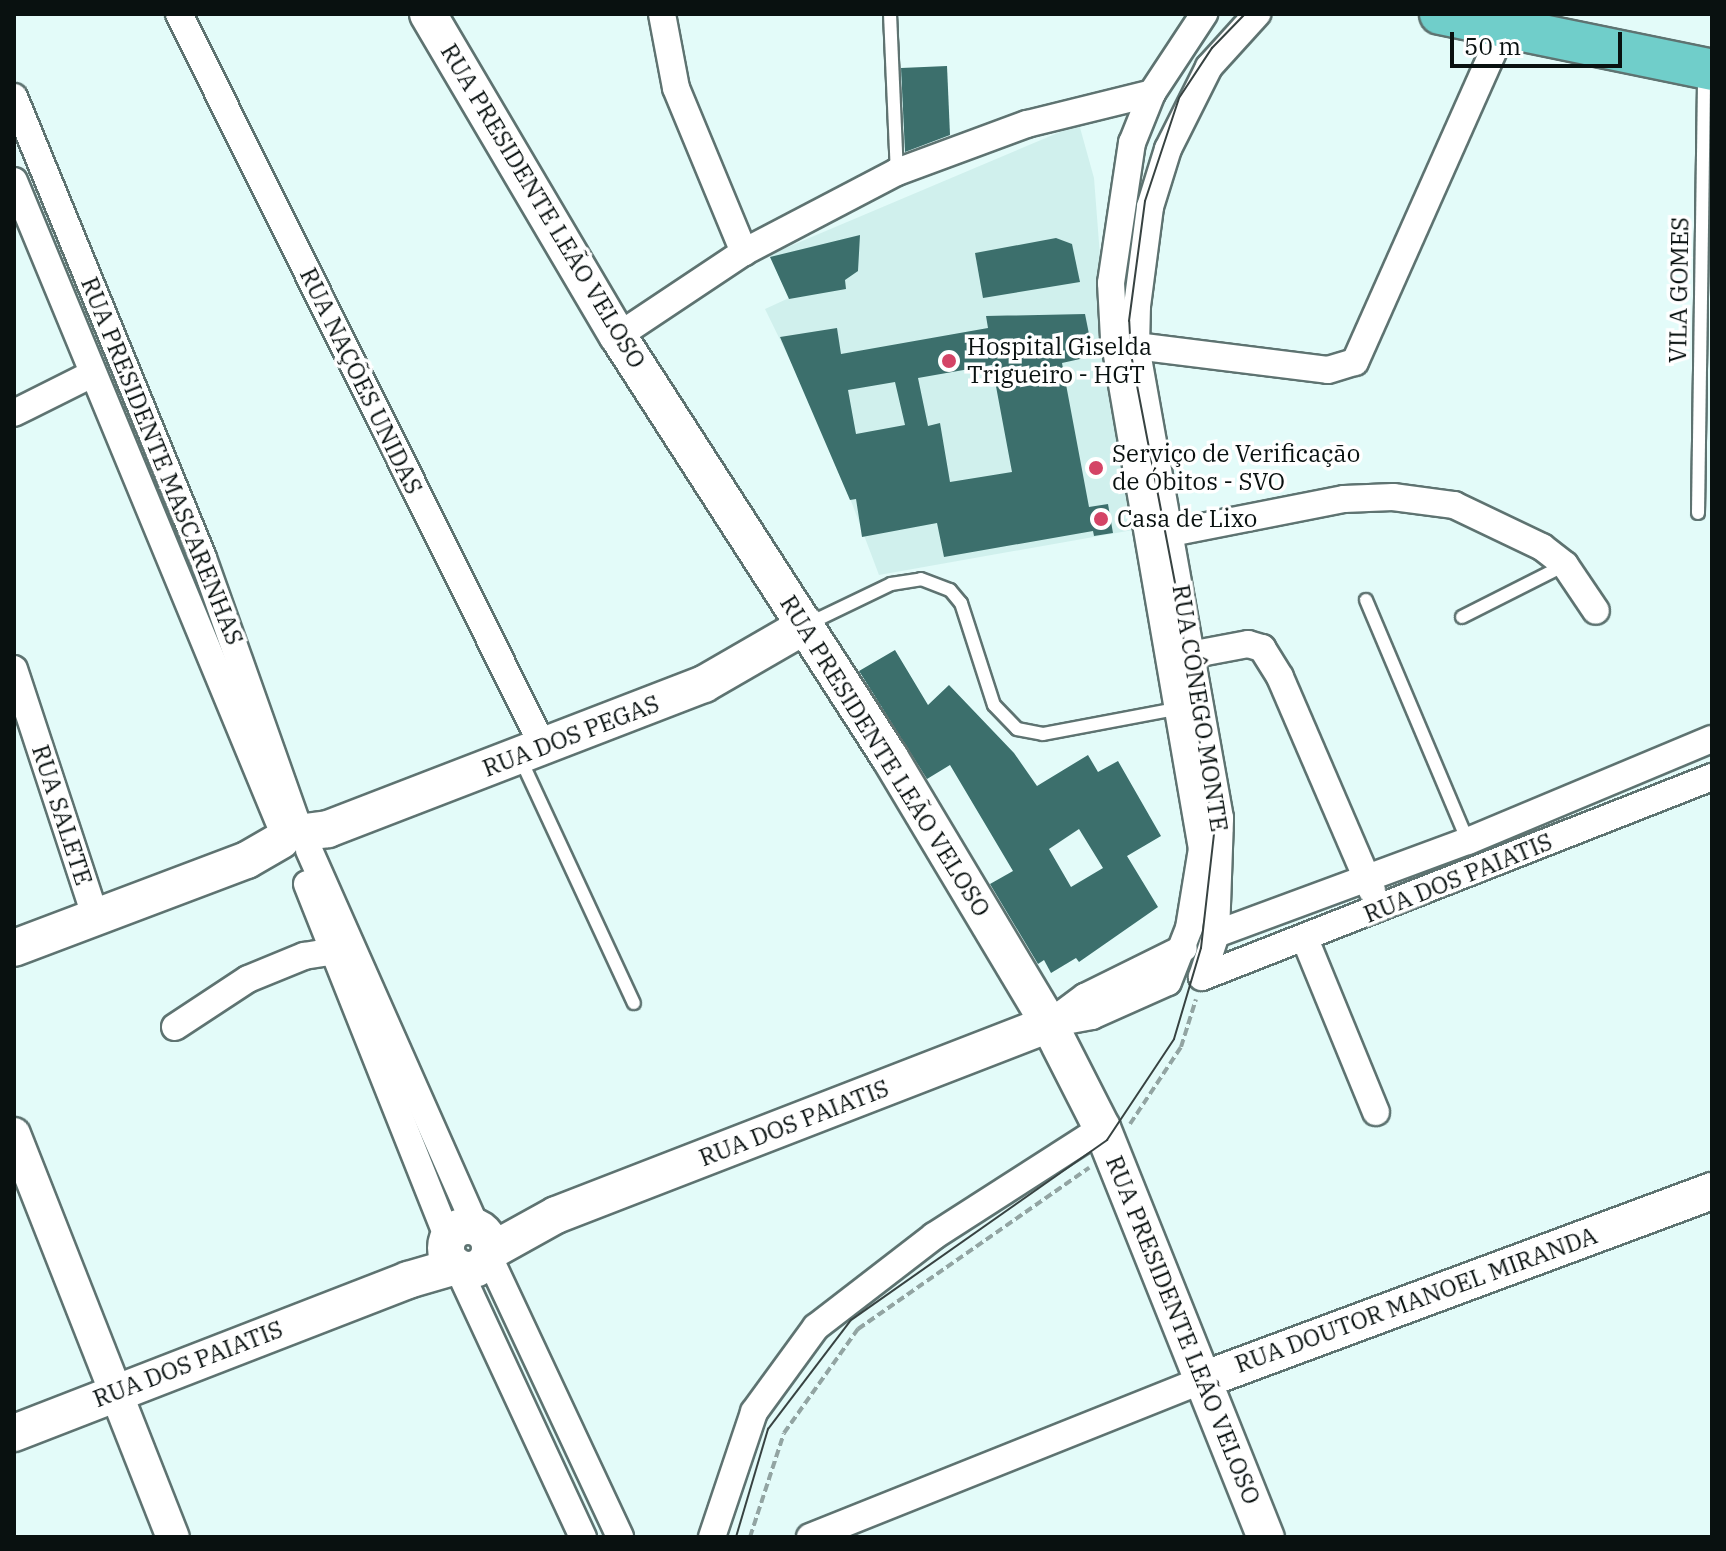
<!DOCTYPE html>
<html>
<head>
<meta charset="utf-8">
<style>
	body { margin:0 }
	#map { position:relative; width:1726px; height:1551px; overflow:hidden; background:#e3fbf9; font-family:"IBM Plex Serif",serif }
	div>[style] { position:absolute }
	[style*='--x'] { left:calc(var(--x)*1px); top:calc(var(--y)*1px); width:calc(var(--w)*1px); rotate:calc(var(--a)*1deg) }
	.built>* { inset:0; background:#d0f0ed }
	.building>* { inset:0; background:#3c6f6c }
	.path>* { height:4px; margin-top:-2px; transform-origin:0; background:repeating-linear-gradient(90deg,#92a4a2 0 8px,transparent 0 12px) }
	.roads { filter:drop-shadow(2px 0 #5e7371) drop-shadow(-2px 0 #5e7371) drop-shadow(0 2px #5e7371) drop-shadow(0 -2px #5e7371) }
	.service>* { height:12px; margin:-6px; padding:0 6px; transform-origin:6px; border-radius:6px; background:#fff }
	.minor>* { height:26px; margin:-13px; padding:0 13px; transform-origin:13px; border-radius:13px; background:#fff }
	.tertiary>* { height:32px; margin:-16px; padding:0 16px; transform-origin:16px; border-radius:16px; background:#fff }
	.secondary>* { height:36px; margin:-18px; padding:0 18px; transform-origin:18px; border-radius:18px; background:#fff }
	.secondary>.ring { margin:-18px; padding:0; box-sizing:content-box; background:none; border:36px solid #fff; border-radius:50% }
	.primary>* { height:40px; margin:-20px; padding:0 20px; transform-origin:20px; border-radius:20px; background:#70ceca }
	.tram>* { height:2px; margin:-1px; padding:0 1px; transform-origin:1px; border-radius:1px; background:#374241 }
	.dots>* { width:22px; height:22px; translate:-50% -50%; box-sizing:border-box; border:4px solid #fff; border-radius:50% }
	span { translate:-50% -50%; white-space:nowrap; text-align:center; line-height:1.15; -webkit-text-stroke:7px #fff; paint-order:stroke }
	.street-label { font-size:24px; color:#091110 }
	.poi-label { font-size:24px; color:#091110 }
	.left { translate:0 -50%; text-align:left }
	.frame { position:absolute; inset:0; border:16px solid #091110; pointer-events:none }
	.scale { position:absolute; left:1450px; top:32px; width:172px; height:36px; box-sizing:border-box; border:4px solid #091110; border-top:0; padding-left:10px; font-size:24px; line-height:28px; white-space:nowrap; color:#091110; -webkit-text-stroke:6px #fff; paint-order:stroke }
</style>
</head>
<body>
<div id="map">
	<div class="built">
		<div style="clip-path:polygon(1079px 124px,1094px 178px,1110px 385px,1133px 530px,879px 575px,825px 432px,765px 309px,789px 298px,769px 255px)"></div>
	</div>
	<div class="building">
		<div style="clip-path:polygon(947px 66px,950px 135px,905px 152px,901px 68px)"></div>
		<div style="clip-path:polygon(860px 235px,858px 271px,845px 280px,846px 289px,789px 299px,770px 257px)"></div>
		<div style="clip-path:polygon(1056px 238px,1072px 244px,1080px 282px,983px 298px,975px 253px)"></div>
		<div style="clip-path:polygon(evenodd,1085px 314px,1091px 344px,1080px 359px,1062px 363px,1089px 507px,1108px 504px,1113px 533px,1094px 536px,1093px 531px,944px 557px,937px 523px,862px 537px,856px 499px,850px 500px,780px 337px,837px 328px,841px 354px,988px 328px,986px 316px,1085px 314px,992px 365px,1012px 472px,950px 482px,940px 423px,928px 426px,918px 378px,992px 365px,1085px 314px,895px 382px,905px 425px,856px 434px,848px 390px,895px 382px)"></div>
		<div style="clip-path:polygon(evenodd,895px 650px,928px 705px,949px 685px,1014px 753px,1037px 786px,1088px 755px,1098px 772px,1118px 761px,1161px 836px,1127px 856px,1158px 907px,1079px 962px,1076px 958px,1051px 973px,1044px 960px,1038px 964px,990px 884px,1013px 871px,950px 765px,927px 779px,859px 671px,895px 650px,1079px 829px,1103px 868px,1071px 887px,1049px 849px,1079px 829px)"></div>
	</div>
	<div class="path">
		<div style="--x:1130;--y:1124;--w:92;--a:-56.5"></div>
		<div style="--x:1181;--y:1047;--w:50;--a:-72.6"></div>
		<div style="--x:750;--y:1537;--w:109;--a:-71.9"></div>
		<div style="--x:784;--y:1433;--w:128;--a:-54.6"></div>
		<div style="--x:858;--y:1329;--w:282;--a:-34.9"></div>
	</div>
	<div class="roads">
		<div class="service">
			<div style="--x:890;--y:14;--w:158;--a:87.5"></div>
			<div style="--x:1698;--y:513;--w:438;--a:-89.2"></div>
			<div style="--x:1366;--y:600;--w:262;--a:67.1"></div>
			<div style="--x:1462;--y:617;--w:115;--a:-26.8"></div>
			<div style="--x:808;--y:624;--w:92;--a:-25.7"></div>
			<div style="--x:891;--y:584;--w:30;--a:-9"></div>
			<div style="--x:921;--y:579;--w:31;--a:21"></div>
			<div style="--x:950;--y:590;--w:17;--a:50"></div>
			<div style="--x:961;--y:603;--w:107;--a:72.1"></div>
			<div style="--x:994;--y:705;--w:33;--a:46"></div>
			<div style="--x:1017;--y:729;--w:26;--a:11"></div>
			<div style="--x:1043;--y:734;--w:139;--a:-10.7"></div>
			<div style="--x:521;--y:760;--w:268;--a:65.1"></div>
		</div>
		<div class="minor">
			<div style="--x:179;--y:14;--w:820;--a:63.56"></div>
			<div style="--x:662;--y:14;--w:75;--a:79.3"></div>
			<div style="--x:676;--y:88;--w:178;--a:67.5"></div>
			<div style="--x:14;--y:97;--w:498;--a:67.7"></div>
			<div style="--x:203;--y:558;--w:288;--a:70.5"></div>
			<div style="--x:14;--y:181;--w:707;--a:67.54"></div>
			<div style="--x:618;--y:336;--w:151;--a:-33.7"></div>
			<div style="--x:744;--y:252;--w:173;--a:-27.6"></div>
			<div style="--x:897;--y:172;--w:139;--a:-20.3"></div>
			<div style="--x:1027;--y:124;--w:129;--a:-13.9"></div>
			<div style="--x:1136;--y:346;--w:193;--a:7.1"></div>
			<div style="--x:1328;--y:370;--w:28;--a:-17"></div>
			<div style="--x:1355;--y:362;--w:366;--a:-66"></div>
			<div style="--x:14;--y:413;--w:87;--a:-26.6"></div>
			<div style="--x:1171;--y:533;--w:176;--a:-11.1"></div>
			<div style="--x:1344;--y:499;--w:49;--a:-2.3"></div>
			<div style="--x:1393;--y:497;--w:62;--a:7.5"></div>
			<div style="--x:1454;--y:505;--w:98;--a:25.5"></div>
			<div style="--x:1542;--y:547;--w:29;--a:38"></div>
			<div style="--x:1565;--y:565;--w:55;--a:56"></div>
			<div style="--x:1195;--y:654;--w:54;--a:-10.7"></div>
			<div style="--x:1248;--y:644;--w:15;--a:16"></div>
			<div style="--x:1262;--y:648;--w:34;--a:58"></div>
			<div style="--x:1280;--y:677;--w:233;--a:66.7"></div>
			<div style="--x:14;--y:669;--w:260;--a:71.8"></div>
			<div style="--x:309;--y:850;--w:412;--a:66.1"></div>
			<div style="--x:307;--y:884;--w:382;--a:68.3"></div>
			<div style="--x:1216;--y:934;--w:269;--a:-20.3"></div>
			<div style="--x:1468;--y:841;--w:264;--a:-22.7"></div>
			<div style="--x:1305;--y:939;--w:187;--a:67.7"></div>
			<div style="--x:1202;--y:977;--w:45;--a:-72"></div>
			<div style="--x:1216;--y:934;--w:116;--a:-88"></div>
			<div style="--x:1220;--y:818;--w:479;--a:-100.1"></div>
			<div style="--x:1136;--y:346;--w:40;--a:-88.6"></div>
			<div style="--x:1137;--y:306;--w:100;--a:-82.5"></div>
			<div style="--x:1150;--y:207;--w:61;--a:-72.8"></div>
			<div style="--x:1168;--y:149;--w:92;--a:-63.4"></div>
			<div style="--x:1209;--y:67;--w:72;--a:-47.8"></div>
			<div style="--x:1202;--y:977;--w:548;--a:-21.41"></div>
			<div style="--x:1054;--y:1020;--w:39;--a:-37"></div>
			<div style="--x:1085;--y:997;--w:110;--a:-26.3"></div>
			<div style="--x:1049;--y:1024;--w:44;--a:-10.5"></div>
			<div style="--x:1092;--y:1016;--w:83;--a:-24.1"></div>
			<div style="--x:1168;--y:982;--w:58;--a:-68.7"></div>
			<div style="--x:1189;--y:928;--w:80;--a:-80.7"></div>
			<div style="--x:1202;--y:849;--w:519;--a:-99.77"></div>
			<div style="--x:1114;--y:338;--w:55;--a:-93.1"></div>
			<div style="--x:1111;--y:283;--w:142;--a:-81.5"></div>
			<div style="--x:1132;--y:143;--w:54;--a:-68.2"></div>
			<div style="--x:1152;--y:93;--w:95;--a:-56.6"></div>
			<div style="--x:175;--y:1027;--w:87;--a:-33.3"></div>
			<div style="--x:248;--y:979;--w:61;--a:-22.3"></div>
			<div style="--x:304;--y:956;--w:26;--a:-9"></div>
			<div style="--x:489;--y:1257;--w:309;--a:64.9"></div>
			<div style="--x:458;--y:1268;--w:297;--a:65.1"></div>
			<div style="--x:712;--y:1537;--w:132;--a:-71.4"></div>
			<div style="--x:754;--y:1412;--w:105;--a:-53.9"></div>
			<div style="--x:816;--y:1327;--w:149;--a:-37.6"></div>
			<div style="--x:934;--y:1236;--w:200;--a:-32.7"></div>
			<div style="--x:810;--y:1537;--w:423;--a:-21.8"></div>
		</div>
		<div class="tertiary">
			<div style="--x:14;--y:1134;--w:433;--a:68.5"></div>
		</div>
		<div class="secondary">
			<div style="--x:428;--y:14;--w:374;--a:59.5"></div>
			<div style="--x:618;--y:336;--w:502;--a:57.2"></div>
			<div style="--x:890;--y:758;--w:310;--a:59.1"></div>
			<div style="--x:1049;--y:1024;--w:117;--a:63"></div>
			<div style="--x:1102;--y:1128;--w:441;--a:68.2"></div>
			<div style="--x:305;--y:832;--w:23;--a:-7"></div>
			<div style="--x:328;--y:829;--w:403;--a:-21.1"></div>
			<div style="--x:704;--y:684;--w:118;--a:-30"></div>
			<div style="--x:14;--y:948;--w:249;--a:-20.7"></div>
			<div style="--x:247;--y:860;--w:39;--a:-30"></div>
			<div class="ring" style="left:446px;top:1226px;width:8px;height:8px"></div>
			<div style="--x:491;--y:1251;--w:74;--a:-29"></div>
			<div style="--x:556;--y:1215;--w:529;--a:-21.18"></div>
			<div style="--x:1203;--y:1380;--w:543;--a:-20.37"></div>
			<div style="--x:14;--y:1433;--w:423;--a:-21.2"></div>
			<div style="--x:408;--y:1280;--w:50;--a:-16.3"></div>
		</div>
		<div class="primary">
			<div style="--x:1440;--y:14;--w:278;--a:11.6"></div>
		</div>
	</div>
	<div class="tram">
		<div style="--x:736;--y:1537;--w:113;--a:-73.5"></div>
		<div style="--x:768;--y:1429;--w:137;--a:-52.7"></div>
		<div style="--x:851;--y:1320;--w:313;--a:-35.1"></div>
		<div style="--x:1107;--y:1140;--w:121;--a:-56.4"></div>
		<div style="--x:1174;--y:1039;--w:95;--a:-73.5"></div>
		<div style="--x:1201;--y:948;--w:115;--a:-83.5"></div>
		<div style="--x:1214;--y:834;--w:249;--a:-98.8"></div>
		<div style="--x:1176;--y:588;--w:237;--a:-100.9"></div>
		<div style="--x:1131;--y:355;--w:34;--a:-93"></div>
		<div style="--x:1129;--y:321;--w:121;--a:-82.4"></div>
		<div style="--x:1145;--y:201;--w:108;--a:-71.7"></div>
		<div style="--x:1179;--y:98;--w:60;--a:-56.6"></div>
		<div style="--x:1212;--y:48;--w:47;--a:-45.9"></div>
	</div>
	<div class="dots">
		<div style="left:949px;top:361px;background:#d44466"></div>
		<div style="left:1096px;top:468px;background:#d44466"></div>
		<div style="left:1101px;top:519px;background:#d44466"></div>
	</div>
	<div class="street-label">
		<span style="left:543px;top:206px;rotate:59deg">RUA PRESIDENTE LEÃO VELOSO</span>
		<span style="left:1679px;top:290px;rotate:-89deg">VILA GOMES</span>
		<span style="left:361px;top:381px;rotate:64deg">RUA NAÇÕES UNIDAS</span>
		<span style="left:162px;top:461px;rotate:68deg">RUA PRESIDENTE MASCARENHAS</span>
		<span style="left:1200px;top:708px;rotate:81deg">RUA CÔNEGO MONTE</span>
		<span style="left:571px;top:736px;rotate:-21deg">RUA DOS PEGAS</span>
		<span style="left:885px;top:756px;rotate:58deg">RUA PRESIDENTE LEÃO VELOSO</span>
		<span style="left:62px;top:815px;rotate:72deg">RUA SALETE</span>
		<span style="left:1458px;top:878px;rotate:-22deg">RUA DOS PAIATIS</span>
		<span style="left:794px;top:1123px;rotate:-21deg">RUA DOS PAIATIS</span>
		<span style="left:1416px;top:1300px;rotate:-20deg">RUA DOUTOR MANOEL MIRANDA</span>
		<span style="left:1183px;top:1330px;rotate:68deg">RUA PRESIDENTE LEÃO VELOSO</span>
		<span style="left:188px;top:1364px;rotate:-21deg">RUA DOS PAIATIS</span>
	</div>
	<div class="poi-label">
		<span class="left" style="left:967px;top:361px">Hospital Giselda<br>Trigueiro - HGT</span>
		<span class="left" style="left:1112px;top:468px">Serviço de Verificação<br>de Óbitos - SVO</span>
		<span class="left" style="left:1117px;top:519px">Casa de Lixo</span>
	</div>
	<div class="frame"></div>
	<div class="scale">50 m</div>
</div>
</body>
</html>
